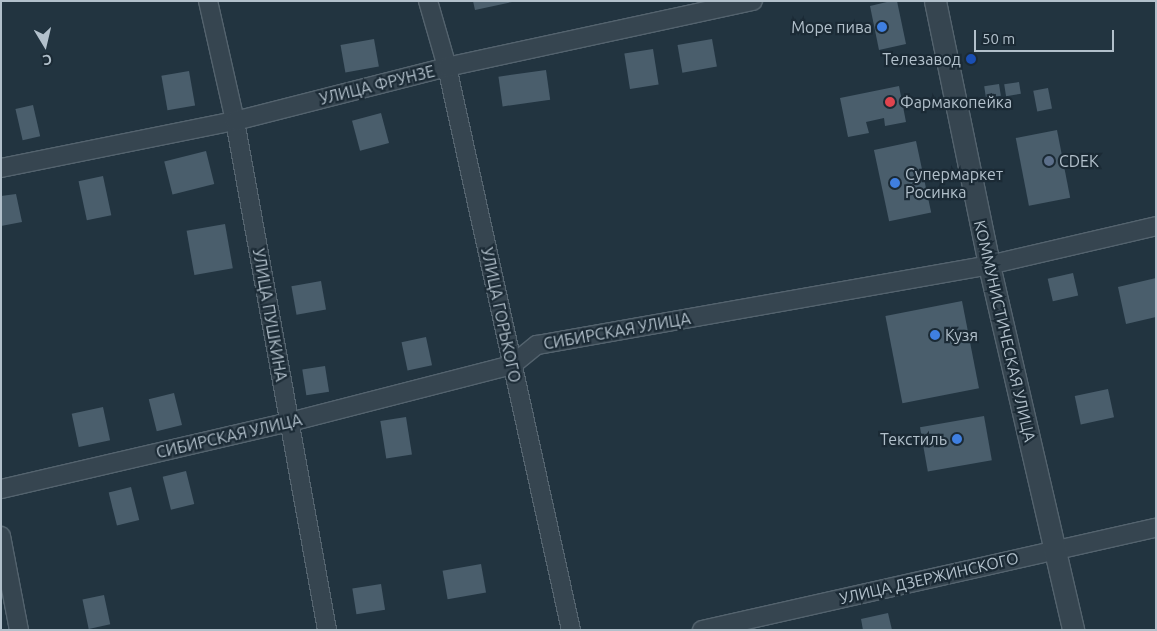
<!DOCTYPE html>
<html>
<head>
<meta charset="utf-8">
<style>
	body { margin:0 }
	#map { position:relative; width:1157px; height:631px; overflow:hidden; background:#223440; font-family:Ubuntu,sans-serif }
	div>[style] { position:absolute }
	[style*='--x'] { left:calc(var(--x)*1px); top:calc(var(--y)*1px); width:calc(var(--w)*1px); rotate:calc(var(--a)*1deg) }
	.building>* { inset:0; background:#4a5e6c; transform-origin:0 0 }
	.roads { filter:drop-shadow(1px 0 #54636e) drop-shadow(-1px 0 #54636e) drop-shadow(0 1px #54636e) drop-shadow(0 -1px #54636e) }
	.minor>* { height:18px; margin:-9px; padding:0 9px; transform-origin:9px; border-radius:9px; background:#364550 }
	.tertiary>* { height:21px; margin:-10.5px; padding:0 10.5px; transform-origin:10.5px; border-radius:10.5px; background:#364550 }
	.dots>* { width:14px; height:14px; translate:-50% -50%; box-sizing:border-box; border:2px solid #1b2a35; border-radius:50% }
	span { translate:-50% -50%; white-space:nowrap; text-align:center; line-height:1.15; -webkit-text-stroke:4.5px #1b2a35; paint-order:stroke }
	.poi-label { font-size:16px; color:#b2c0cb }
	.right { translate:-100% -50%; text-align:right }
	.left { translate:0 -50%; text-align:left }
	.street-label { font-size:16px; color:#b2c0cb }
	.frame { position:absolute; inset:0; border:2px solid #b2c0cb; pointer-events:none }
	.north { position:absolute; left:20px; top:20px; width:50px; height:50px; -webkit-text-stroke:4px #1b2a35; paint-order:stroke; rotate:171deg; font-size:14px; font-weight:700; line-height:20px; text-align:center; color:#b2c0cb }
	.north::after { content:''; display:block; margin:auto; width:18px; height:22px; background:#b2c0cb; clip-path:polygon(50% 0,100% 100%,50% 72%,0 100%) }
	.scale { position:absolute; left:974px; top:30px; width:140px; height:22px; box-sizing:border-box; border:2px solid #b2c0cb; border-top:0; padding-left:6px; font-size:15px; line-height:18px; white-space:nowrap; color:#b2c0cb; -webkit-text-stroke:4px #1b2a35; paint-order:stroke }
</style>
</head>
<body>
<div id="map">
	<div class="building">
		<div style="clip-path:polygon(473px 1px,512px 1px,512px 2px,475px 10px)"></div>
		<div style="clip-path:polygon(891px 1px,897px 1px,906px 44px,879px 50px,870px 6px)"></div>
		<div style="left:374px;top:39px;width:28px;height:34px;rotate:80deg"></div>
		<div style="left:712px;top:39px;width:28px;height:35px;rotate:80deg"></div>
		<div style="left:653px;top:49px;width:36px;height:29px;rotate:81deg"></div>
		<div style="left:546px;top:70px;width:30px;height:48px;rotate:82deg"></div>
		<div style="left:189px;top:71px;width:35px;height:28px;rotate:80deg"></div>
		<div style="left:1019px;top:82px;width:12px;height:15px;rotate:81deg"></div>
		<div style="left:999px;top:84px;width:12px;height:15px;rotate:81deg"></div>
		<div style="clip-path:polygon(899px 86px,906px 122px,885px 126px,884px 118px,866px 122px,869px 133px,848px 137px,840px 98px)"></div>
		<div style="left:1048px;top:88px;width:21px;height:15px;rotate:79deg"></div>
		<div style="left:33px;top:105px;width:32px;height:18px;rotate:77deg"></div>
		<div style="left:381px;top:113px;width:31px;height:30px;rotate:75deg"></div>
		<div style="left:1057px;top:130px;width:69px;height:42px;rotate:79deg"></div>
		<div style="left:916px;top:141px;width:73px;height:43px;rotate:78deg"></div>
		<div style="left:206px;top:151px;width:34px;height:43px;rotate:76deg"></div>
		<div style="left:103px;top:176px;width:40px;height:25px;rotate:78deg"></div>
		<div style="clip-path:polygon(16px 194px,22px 222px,1px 226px,1px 196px)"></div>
		<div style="left:225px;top:224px;width:45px;height:39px;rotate:80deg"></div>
		<div style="left:1073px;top:273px;width:23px;height:26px;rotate:77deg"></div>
		<div style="clip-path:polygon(1156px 278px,1156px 317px,1126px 324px,1118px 287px)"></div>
		<div style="left:321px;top:281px;width:29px;height:30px;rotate:80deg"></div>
		<div style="left:962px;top:301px;width:89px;height:78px;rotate:79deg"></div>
		<div style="left:426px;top:337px;width:29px;height:25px;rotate:78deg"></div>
		<div style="left:325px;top:366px;width:26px;height:23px;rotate:81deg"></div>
		<div style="left:1108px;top:389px;width:29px;height:34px;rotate:78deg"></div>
		<div style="left:174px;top:393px;width:33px;height:26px;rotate:76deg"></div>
		<div style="left:103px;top:407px;width:34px;height:32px;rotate:78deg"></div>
		<div style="left:984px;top:416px;width:45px;height:65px;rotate:80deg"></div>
		<div style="left:406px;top:417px;width:38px;height:26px;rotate:81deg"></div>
		<div style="left:186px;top:471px;width:34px;height:24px;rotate:76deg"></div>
		<div style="left:131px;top:487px;width:34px;height:23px;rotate:76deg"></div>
		<div style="left:481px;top:564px;width:29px;height:39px;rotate:80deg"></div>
		<div style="left:381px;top:584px;width:26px;height:29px;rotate:81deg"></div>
		<div style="left:104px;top:595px;width:30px;height:22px;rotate:78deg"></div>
		<div style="clip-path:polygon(888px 613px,892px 630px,863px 630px,861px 619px)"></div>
	</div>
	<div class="roads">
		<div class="minor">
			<div style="--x:208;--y:1;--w:123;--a:77.3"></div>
			<div style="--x:235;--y:121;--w:517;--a:79.75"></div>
			<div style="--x:428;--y:1;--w:69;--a:73.9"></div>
			<div style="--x:447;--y:67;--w:576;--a:77.58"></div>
			<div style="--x:1;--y:168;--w:239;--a:-11.4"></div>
			<div style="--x:235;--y:121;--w:219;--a:-14.3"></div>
			<div style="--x:447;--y:67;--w:313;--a:-12.2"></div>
			<div style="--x:1;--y:489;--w:297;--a:-13.1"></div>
			<div style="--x:290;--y:422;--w:229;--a:-14.4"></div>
			<div style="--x:512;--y:365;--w:32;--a:-39"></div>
			<div style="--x:537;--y:345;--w:459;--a:-10"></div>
			<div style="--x:989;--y:265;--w:171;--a:-13.1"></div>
			<div style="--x:1;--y:536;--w:96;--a:79.2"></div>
			<div style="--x:702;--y:630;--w:465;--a:-12.7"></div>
		</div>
		<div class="tertiary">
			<div style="--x:935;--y:1;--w:269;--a:78.4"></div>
			<div style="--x:989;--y:265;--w:375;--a:77"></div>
		</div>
	</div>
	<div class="dots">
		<div style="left:882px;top:27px;background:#3f7fe0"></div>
		<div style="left:971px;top:59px;background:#1a4fb4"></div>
		<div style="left:890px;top:102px;background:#e0444e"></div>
		<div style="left:1049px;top:161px;background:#5c6f8a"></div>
		<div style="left:895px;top:183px;background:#3f7fe0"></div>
		<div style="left:935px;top:335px;background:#3f7fe0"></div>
		<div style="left:957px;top:439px;background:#3f7fe0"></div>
	</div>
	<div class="poi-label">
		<span class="right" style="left:872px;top:27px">Море пива</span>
		<span class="right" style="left:961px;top:59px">Телезавод</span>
		<span class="left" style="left:900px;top:102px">Фармакопейка</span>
		<span class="left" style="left:1059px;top:161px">CDEK</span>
		<span class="left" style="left:905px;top:183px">Супермаркет<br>Росинка</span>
		<span class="left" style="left:945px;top:335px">Кузя</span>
		<span class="right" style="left:947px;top:439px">Текстиль</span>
	</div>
	<div class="street-label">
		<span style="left:377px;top:85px;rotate:-14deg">УЛИЦА ФРУНЗЕ</span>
		<span style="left:270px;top:315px;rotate:80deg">УЛИЦА ПУШКИНА</span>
		<span style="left:501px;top:315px;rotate:78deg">УЛИЦА ГОРЬКОГО</span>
		<span style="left:617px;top:331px;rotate:-10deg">СИБИРСКАЯ УЛИЦА</span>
		<span style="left:1005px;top:331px;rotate:77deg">КОММУНИСТИЧЕСКАЯ УЛИЦА</span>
		<span style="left:229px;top:436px;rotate:-13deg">СИБИРСКАЯ УЛИЦА</span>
		<span style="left:929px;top:578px;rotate:-13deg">УЛИЦА ДЗЕРЖИНСКОГО</span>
	</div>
	<div class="frame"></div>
	<div class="north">С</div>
	<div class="scale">50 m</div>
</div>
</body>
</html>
